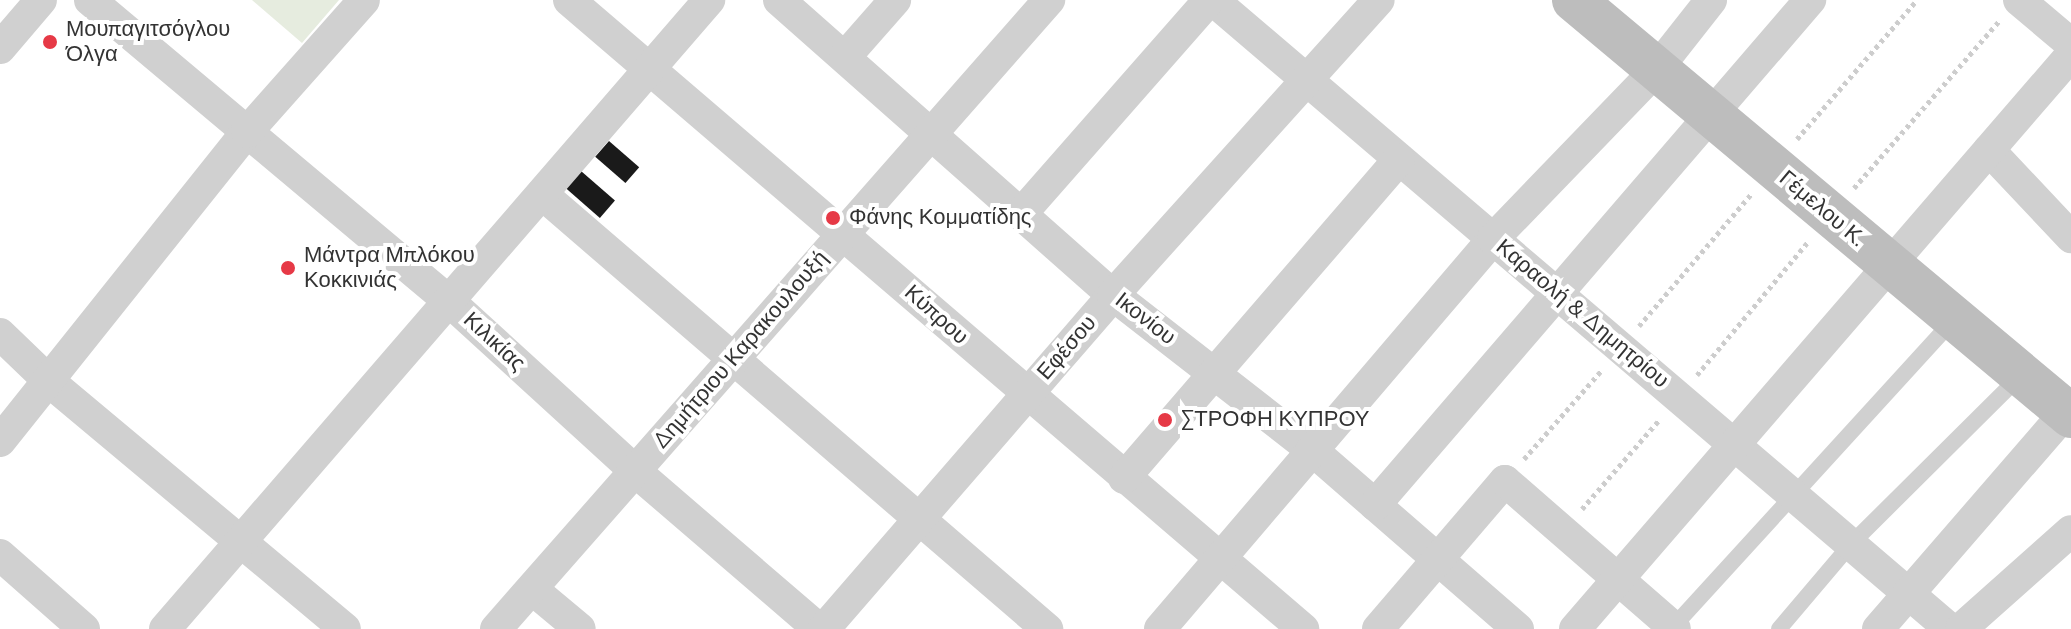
<!DOCTYPE html>
<html>
<head>
<meta charset="utf-8">
<style>
	body { margin:0 }
	#map { position:relative; width:2071px; height:629px; overflow:hidden; background:#fff; font-family:"Nunito Sans",sans-serif }
	div>[style] { position:absolute }
	[style*='--x'] { left:calc(var(--x)*1px); top:calc(var(--y)*1px); width:calc(var(--w)*1px); rotate:calc(var(--a)*1deg) }
	.green>* { inset:0; background:#e6ecdf }
	.building>* { inset:0; background:#1a1a1a; transform-origin:0 0 }
	.path>* { height:5px; margin-top:-2.5px; transform-origin:0; background:repeating-linear-gradient(90deg,#cdcdcd 0 4px,transparent 0 8px) }
	.lane>* { height:16px; margin:-8px; padding:0 8px; transform-origin:8px; border-radius:8px; background:#d0d0d0 }
	.street>* { height:32px; margin:-16px; padding:0 16px; transform-origin:16px; border-radius:16px; background:#d0d0d0 }
	.secondary>* { height:44px; margin:-22px; padding:0 22px; transform-origin:22px; border-radius:22px; background:#bdbdbd }
	.dots>* { width:22px; height:22px; translate:-50% -50%; box-sizing:border-box; border:4px solid #fff; border-radius:50% }
	span { translate:-50% -50%; white-space:nowrap; text-align:center; line-height:1.15; -webkit-text-stroke:8px #fff; paint-order:stroke }
	.poi-label { font-size:22px; color:#333 }
	.left { translate:0 -50%; text-align:left }
	.street-label { font-size:22px; color:#333 }
</style>
</head>
<body>
<div id="map">
	<div class="green">
		<div style="clip-path:polygon(252px 0,339px 0,302px 43px)"></div>
	</div>
	<div class="building">
		<div style="left:609px;top:141px;width:40px;height:21px;rotate:41deg"></div>
		<div style="left:581px;top:171px;width:45px;height:23px;rotate:41deg"></div>
	</div>
	<div class="path">
		<div style="--x:1797;--y:139;--w:184;--a:-49.2"></div>
		<div style="--x:1854;--y:188;--w:221;--a:-49"></div>
		<div style="--x:1639;--y:326;--w:175;--a:-49.6"></div>
		<div style="--x:1697;--y:375;--w:173;--a:-50.2"></div>
		<div style="--x:1524;--y:459;--w:118;--a:-48.8"></div>
		<div style="--x:1582;--y:509;--w:118;--a:-49.1"></div>
	</div>
	<div class="lane">
		<div style="--x:1673;--y:627;--w:414;--a:-47.6"></div>
		<div style="--x:1779;--y:629;--w:111;--a:-49.7"></div>
		<div style="--x:1851;--y:544;--w:240;--a:-44.8"></div>
	</div>
	<div class="street">
		<div style="--x:90;--y:0;--w:468;--a:40"></div>
		<div style="--x:449;--y:301;--w:252;--a:42.4"></div>
		<div style="--x:635;--y:471;--w:243;--a:40.7"></div>
		<div style="--x:569;--y:0;--w:967;--a:40.59"></div>
		<div style="--x:779;--y:0;--w:446;--a:41.5"></div>
		<div style="--x:1113;--y:295;--w:252;--a:37.9"></div>
		<div style="--x:1312;--y:450;--w:273;--a:41"></div>
		<div style="--x:1213;--y:0;--w:969;--a:40.48"></div>
		<div style="--x:2019;--y:0;--w:68;--a:40.2"></div>
		<div style="--x:0;--y:48;--w:63;--a:-49.5"></div>
		<div style="--x:845;--y:57;--w:76;--a:-48.7"></div>
		<div style="--x:1989;--y:150;--w:120;--a:46.7"></div>
		<div style="--x:542;--y:194;--w:667;--a:40.74"></div>
		<div style="--x:1022;--y:213;--w:283;--a:-48.7"></div>
		<div style="--x:0;--y:334;--w:71;--a:43.9"></div>
		<div style="--x:51;--y:383;--w:383;--a:39.9"></div>
		<div style="--x:0;--y:441;--w:396;--a:-51.4"></div>
		<div style="--x:247;--y:132;--w:176;--a:-48.4"></div>
		<div style="--x:1124;--y:478;--w:421;--a:-49.2"></div>
		<div style="--x:1375;--y:505;--w:667;--a:-49.26"></div>
		<div style="--x:0;--y:555;--w:112;--a:41.4"></div>
		<div style="--x:532;--y:589;--w:62;--a:39.8"></div>
		<div style="--x:165;--y:629;--w:832;--a:-49.14"></div>
		<div style="--x:496;--y:629;--w:838;--a:-48.68"></div>
		<div style="--x:824;--y:629;--w:442;--a:-49.1"></div>
		<div style="--x:1113;--y:295;--w:397;--a:-48"></div>
		<div style="--x:1160;--y:629;--w:513;--a:-49.51"></div>
		<div style="--x:1493;--y:239;--w:235;--a:-46"></div>
		<div style="--x:1656;--y:70;--w:89;--a:-51.8"></div>
		<div style="--x:1378;--y:629;--w:195;--a:-49.4"></div>
		<div style="--x:1505;--y:481;--w:225;--a:41"></div>
		<div style="--x:1575;--y:629;--w:759;--a:-49.17"></div>
		<div style="--x:1878;--y:629;--w:295;--a:-49.1"></div>
		<div style="--x:1961;--y:629;--w:147;--a:-41.7"></div>
	</div>
	<div class="secondary">
		<div style="--x:1574;--y:0;--w:648;--a:39.93"></div>
	</div>
	<div class="dots">
		<div style="left:50px;top:42px;background:#e63946"></div>
		<div style="left:833px;top:218px;background:#e63946"></div>
		<div style="left:288px;top:268px;background:#e63946"></div>
		<div style="left:1165px;top:420px;background:#e63946"></div>
	</div>
	<div class="poi-label">
		<span class="left" style="left:66px;top:42px">Μουπαγιτσόγλου<br>Όλγα</span>
		<span class="left" style="left:849px;top:218px">Φάνης Κομματίδης</span>
		<span class="left" style="left:304px;top:268px">Μάντρα Μπλόκου<br>Κοκκινιάς</span>
		<span class="left" style="left:1181px;top:420px">ΣΤΡΟΦΗ ΚΥΠΡΟΥ</span>
	</div>
	<div class="street-label">
		<span style="left:1822px;top:209px;rotate:40deg">Γέμελου Κ.</span>
		<span style="left:1582px;top:314px;rotate:40deg">Καραολή &amp; Δημητρίου</span>
		<span style="left:936px;top:315px;rotate:42deg">Κύπρου</span>
		<span style="left:1145px;top:319px;rotate:38deg">Ικονίου</span>
		<span style="left:494px;top:342px;rotate:43deg">Κιλικίας</span>
		<span style="left:1067px;top:348px;rotate:-49deg">Εφέσου</span>
		<span style="left:741px;top:350px;rotate:-49deg">Δημήτριου Καρακουλουξή</span>
	</div>
</div>
</body>
</html>
